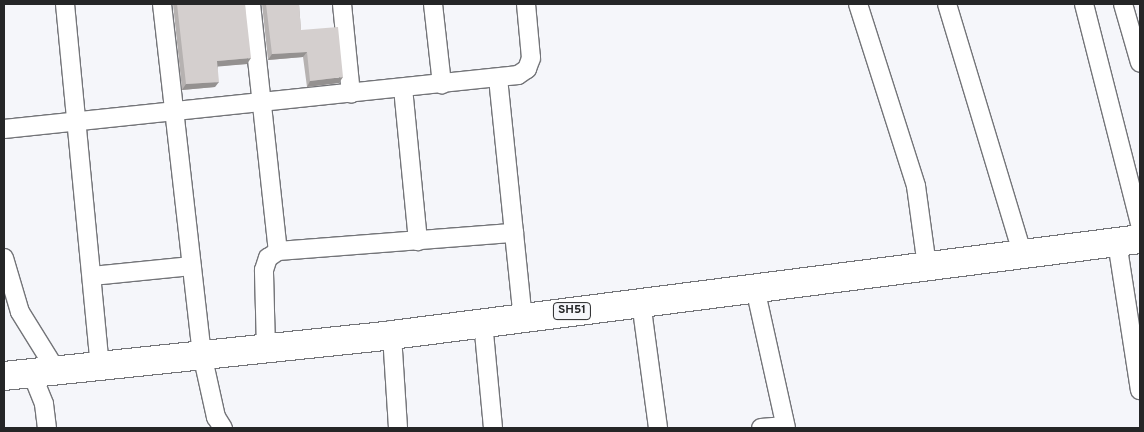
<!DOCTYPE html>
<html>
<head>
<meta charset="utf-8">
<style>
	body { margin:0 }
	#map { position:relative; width:1144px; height:432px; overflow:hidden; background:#f5f6fa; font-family:Overpass,sans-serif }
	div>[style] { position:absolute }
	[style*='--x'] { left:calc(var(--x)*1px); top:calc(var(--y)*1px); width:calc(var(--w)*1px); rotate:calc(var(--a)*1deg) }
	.roads { filter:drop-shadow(1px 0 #737478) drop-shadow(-1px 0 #737478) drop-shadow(0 1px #737478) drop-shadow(0 -1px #737478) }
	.minor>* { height:18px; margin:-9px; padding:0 9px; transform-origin:9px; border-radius:9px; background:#fff }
	.primary>* { height:28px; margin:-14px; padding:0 14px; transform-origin:14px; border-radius:14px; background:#fff }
	.wall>* { inset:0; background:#b6b2b1 }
	.shaded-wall>* { inset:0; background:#949190 }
	.building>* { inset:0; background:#d4cfce }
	span { translate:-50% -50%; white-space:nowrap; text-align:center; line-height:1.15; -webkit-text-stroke:4px #f5f6fa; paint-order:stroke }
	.shield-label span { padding:1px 4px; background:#f5f6fa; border:1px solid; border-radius:4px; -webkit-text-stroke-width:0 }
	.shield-label { font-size:12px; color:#252627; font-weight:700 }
	.frame { position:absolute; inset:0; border:5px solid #252627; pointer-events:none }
</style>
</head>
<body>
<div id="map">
	<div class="roads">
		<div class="minor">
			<div style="--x:65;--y:4;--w:363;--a:84.5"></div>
			<div style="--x:162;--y:4;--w:352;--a:83.5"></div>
			<div style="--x:202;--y:354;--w:65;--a:77.5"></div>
			<div style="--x:216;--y:417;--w:13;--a:58"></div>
			<div style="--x:251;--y:4;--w:248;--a:83.8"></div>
			<div style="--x:342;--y:4;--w:90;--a:84.3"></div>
			<div style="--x:433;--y:4;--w:81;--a:83.6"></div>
			<div style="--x:858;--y:4;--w:191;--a:72.3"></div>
			<div style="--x:916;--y:186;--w:81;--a:82.2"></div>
			<div style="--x:947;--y:4;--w:260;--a:73.2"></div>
			<div style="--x:1084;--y:4;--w:227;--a:75.7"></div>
			<div style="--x:1123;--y:4;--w:61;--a:73.9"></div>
			<div style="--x:498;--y:78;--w:241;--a:84.1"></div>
			<div style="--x:403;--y:88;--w:154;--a:84.4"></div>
			<div style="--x:4;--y:129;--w:517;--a:-6"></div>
			<div style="--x:518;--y:75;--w:11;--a:-34"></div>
			<div style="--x:527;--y:69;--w:12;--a:-70"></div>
			<div style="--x:531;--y:58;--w:54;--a:-95.3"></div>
			<div style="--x:1117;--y:242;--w:150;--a:81.2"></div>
			<div style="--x:4;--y:258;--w:56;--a:73.5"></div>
			<div style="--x:20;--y:312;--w:68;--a:58.2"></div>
			<div style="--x:92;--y:276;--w:100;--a:-5.7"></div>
			<div style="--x:755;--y:288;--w:143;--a:77.5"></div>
			<div style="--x:641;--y:302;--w:127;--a:82.3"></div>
			<div style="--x:483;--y:322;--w:106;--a:84.6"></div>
			<div style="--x:392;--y:335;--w:93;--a:86.3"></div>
			<div style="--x:266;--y:349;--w:79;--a:-91.5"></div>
			<div style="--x:264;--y:270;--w:13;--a:-72"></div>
			<div style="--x:268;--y:258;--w:12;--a:-35"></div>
			<div style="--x:278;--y:251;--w:237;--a:-4.4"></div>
			<div style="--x:32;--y:374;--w:32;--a:68"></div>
			<div style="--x:44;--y:404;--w:24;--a:83"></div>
			<div style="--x:761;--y:428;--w:24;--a:-5"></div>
		</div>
		<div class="primary">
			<div style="--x:4;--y:376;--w:390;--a:-6"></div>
			<div style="--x:392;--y:335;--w:754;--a:-7.31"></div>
		</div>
	</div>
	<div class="wall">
		<div style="clip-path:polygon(173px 4px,245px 4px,247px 64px,218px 66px,215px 87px,182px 90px)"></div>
		<div style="clip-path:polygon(262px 4px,299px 4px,301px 30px,339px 83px,307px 87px,303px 57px,268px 60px)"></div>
	</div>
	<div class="shaded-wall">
		<div style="clip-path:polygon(307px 52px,303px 57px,268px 60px,272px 54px)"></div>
		<div style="clip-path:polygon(251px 58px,247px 64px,213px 67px,217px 61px)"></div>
		<div style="clip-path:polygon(343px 77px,339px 83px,307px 87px,310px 81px)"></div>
		<div style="clip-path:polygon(219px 82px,215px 87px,182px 90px,186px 84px)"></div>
	</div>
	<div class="building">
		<div style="clip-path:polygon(177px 4px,245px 4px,251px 58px,217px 61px,219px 82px,186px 84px)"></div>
		<div style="clip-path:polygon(266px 4px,299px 4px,301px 30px,338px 27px,343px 77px,310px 81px,307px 52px,272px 54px)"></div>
	</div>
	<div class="shield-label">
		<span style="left:572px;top:311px">SH51</span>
	</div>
	<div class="frame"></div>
</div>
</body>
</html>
